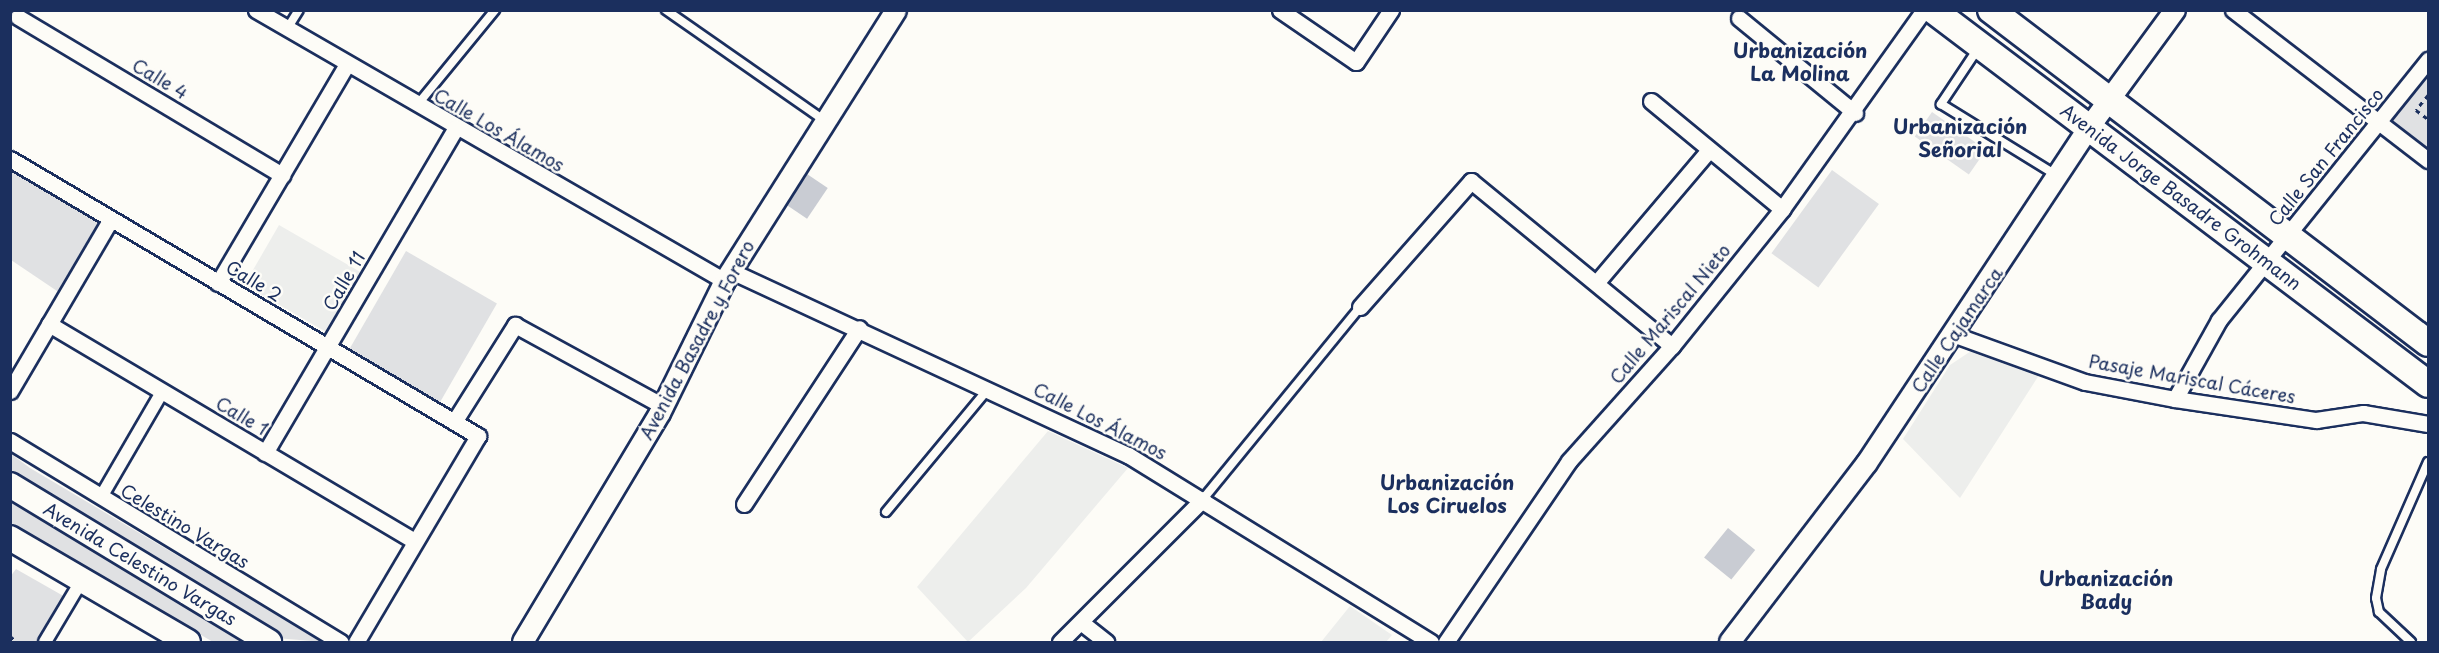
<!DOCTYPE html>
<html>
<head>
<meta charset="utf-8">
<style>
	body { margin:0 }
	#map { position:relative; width:2439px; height:653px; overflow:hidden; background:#fdfcf7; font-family:"Playpen Sans",sans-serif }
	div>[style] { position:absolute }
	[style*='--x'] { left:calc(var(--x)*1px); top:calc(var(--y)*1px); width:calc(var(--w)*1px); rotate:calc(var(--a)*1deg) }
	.built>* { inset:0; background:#edeeec; transform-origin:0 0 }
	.green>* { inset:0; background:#e0e1e3; transform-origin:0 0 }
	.building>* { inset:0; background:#c9ccd3; transform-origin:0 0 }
	.path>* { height:3px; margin-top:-1.5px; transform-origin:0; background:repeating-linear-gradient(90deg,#1b2f5e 0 4.5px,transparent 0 9px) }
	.roads { filter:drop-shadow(2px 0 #1b2f5e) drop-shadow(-2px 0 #1b2f5e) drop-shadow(0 2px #1b2f5e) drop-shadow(0 -2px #1b2f5e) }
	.service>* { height:8px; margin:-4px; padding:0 4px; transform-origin:4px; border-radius:4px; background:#fdfcf7 }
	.pedestrian>* { height:12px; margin:-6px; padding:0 6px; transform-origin:6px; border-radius:6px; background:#fdfcf7 }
	.minor>* { height:15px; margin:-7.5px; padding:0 7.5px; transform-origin:7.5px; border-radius:7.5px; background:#fdfcf7 }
	.tertiary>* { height:20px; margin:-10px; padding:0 10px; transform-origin:10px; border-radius:10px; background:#fdfcf7 }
	.primary>* { height:24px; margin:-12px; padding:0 12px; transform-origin:12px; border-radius:12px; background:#fdfcf7 }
	.trunk>* { height:26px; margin:-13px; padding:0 13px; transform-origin:13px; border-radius:13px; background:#fdfcf7 }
	span { translate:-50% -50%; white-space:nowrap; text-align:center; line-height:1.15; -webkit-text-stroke:5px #fdfcf7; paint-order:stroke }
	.street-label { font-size:18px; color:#1b2f5e }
	.neighbourhood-label { font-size:20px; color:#1b2f5e; font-weight:700 }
	.frame { position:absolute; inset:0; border:12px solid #1b2f5e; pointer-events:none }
</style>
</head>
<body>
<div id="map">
	<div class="built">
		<div style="left:279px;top:225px;width:109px;height:69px;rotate:30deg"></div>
		<div style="clip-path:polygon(1971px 351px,2041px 372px,1960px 498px,1903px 439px,1950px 365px)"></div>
		<div style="clip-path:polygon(1048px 431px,1128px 468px,1026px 588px,968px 642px,917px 587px)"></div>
		<div style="clip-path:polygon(1350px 606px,1392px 635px,1386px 642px,1321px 642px)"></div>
	</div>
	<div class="green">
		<div style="clip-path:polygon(2428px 68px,2428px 148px,2389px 118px)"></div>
		<div style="left:1932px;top:112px;width:66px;height:30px;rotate:35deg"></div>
		<div style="clip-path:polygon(10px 164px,105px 220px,60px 293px,11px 260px)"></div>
		<div style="left:1832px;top:170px;width:58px;height:103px;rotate:36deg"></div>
		<div style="left:406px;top:251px;width:105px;height:120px;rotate:30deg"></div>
		<div style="clip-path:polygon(11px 454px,30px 468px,323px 642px,276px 638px,11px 477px)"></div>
		<div style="clip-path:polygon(11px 496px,256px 642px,213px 642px,11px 523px)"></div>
		<div style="clip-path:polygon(16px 569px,67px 598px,40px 642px,11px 642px,10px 577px)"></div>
	</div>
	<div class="building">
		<div style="left:807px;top:174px;width:25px;height:37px;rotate:34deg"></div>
		<div style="left:1728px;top:528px;width:35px;height:38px;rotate:39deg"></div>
	</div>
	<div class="path">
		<div style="--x:2428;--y:95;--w:19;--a:129"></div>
		<div style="--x:2416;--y:110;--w:15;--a:37"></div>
		<div style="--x:10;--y:636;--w:9;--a:41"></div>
	</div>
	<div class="roads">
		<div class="service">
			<div style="--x:666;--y:10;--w:194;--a:34.9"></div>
			<div style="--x:287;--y:29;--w:22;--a:-58"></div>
			<div style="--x:1979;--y:47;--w:69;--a:123.7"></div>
			<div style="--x:1941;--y:104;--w:135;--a:31.7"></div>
			<div style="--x:418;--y:104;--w:122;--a:-50.7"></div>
			<div style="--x:1203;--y:499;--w:248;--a:-50.7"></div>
			<div style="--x:886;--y:512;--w:161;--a:-50.3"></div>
			<div style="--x:2411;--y:642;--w:44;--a:-136.8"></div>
			<div style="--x:2379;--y:612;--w:14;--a:-102"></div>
			<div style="--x:2376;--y:598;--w:29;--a:-80"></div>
			<div style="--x:2381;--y:569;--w:117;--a:-66.3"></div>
		</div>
		<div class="pedestrian">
			<div style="--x:101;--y:497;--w:121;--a:-59.8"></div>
			<div style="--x:45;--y:642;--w:72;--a:-59.2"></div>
		</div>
		<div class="minor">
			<div style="--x:256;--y:10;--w:542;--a:30.02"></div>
			<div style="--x:1280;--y:10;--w:92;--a:34.4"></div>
			<div style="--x:1356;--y:62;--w:63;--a:-56.1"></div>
			<div style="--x:2233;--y:10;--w:246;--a:37.6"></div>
			<div style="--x:18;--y:17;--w:308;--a:30.9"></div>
			<div style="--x:1739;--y:18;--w:150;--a:39.3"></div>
			<div style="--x:1651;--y:101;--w:170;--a:39.5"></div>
			<div style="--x:10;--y:159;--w:544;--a:30.62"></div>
			<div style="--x:478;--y:436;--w:239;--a:120.6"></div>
			<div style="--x:731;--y:271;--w:438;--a:24.9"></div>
			<div style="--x:1128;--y:455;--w:356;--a:31.7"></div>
			<div style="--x:1597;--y:282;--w:173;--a:-49.7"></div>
			<div style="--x:218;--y:283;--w:254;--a:-59.5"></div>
			<div style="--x:1360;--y:307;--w:168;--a:-48.6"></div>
			<div style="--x:1471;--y:181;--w:260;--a:39.4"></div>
			<div style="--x:49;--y:324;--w:425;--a:30.7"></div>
			<div style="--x:1955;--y:335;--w:138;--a:19.9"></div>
			<div style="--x:2085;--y:382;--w:92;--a:10.7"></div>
			<div style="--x:2175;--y:399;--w:143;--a:8.5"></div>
			<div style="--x:2316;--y:420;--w:48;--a:-8.5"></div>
			<div style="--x:2363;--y:413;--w:66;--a:9.6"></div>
			<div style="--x:10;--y:391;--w:199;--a:-59.6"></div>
			<div style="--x:2175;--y:399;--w:90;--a:-60.9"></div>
			<div style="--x:2219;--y:320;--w:334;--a:-51.2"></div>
			<div style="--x:454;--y:422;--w:115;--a:-57.8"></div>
			<div style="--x:515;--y:325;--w:169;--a:28.7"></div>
			<div style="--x:10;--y:441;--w:387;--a:31.3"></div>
			<div style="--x:265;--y:453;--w:377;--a:-59.6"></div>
			<div style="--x:744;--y:504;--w:210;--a:-56.8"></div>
			<div style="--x:1082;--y:623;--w:31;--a:38"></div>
			<div style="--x:1060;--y:642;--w:202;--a:-45"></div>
			<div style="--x:1446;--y:642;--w:219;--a:-55.8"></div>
			<div style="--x:1569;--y:461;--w:154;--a:-48.2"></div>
			<div style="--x:1672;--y:346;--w:176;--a:-51.2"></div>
			<div style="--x:1782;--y:209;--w:244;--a:-54.5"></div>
		</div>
		<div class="tertiary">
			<div style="--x:523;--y:642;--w:267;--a:-59.1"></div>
			<div style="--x:660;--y:413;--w:147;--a:-63.8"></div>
			<div style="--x:725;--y:281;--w:320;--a:-57.7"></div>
			<div style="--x:1730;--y:642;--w:225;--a:-52.6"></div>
			<div style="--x:1867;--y:463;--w:400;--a:-56.5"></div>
			<div style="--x:2088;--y:129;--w:147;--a:-53.8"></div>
		</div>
		<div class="primary">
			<div style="--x:10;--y:485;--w:303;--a:31.2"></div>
			<div style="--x:10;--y:538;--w:206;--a:30.3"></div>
		</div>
		<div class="trunk">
			<div style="--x:1933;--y:10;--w:620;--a:37.07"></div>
			<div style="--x:1991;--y:10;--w:549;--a:37.31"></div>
		</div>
	</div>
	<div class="street-label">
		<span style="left:160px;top:79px;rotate:31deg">Calle 4</span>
		<span style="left:499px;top:130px;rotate:30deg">Calle Los Álamos</span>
		<span style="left:2326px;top:157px;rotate:-51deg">Calle San Francisco</span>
		<span style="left:2181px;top:197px;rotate:37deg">Avenida Jorge Basadre Grohmann</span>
		<span style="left:254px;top:281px;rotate:31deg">Calle 2</span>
		<span style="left:344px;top:281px;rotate:-60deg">Calle 11</span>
		<span style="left:1670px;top:314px;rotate:-50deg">Calle Mariscal Nieto</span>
		<span style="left:1957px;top:330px;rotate:-56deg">Calle Cajamarca</span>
		<span style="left:697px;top:340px;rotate:-62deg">Avenida Basadre y Forero</span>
		<span style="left:2192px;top:379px;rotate:10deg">Pasaje Mariscal Cáceres</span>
		<span style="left:242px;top:416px;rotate:31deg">Calle 1</span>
		<span style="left:1100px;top:421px;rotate:27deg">Calle Los Álamos</span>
		<span style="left:185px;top:526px;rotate:31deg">Celestino Vargas</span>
		<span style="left:140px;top:564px;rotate:31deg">Avenida Celestino Vargas</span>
	</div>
	<div class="neighbourhood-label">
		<span style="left:1800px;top:62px">Urbanización<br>La Molina</span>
		<span style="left:1960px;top:138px">Urbanización<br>Señorial</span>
		<span style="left:1447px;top:494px">Urbanización<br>Los Ciruelos</span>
		<span style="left:2106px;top:590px">Urbanización<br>Bady</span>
	</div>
	<div class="frame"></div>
</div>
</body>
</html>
